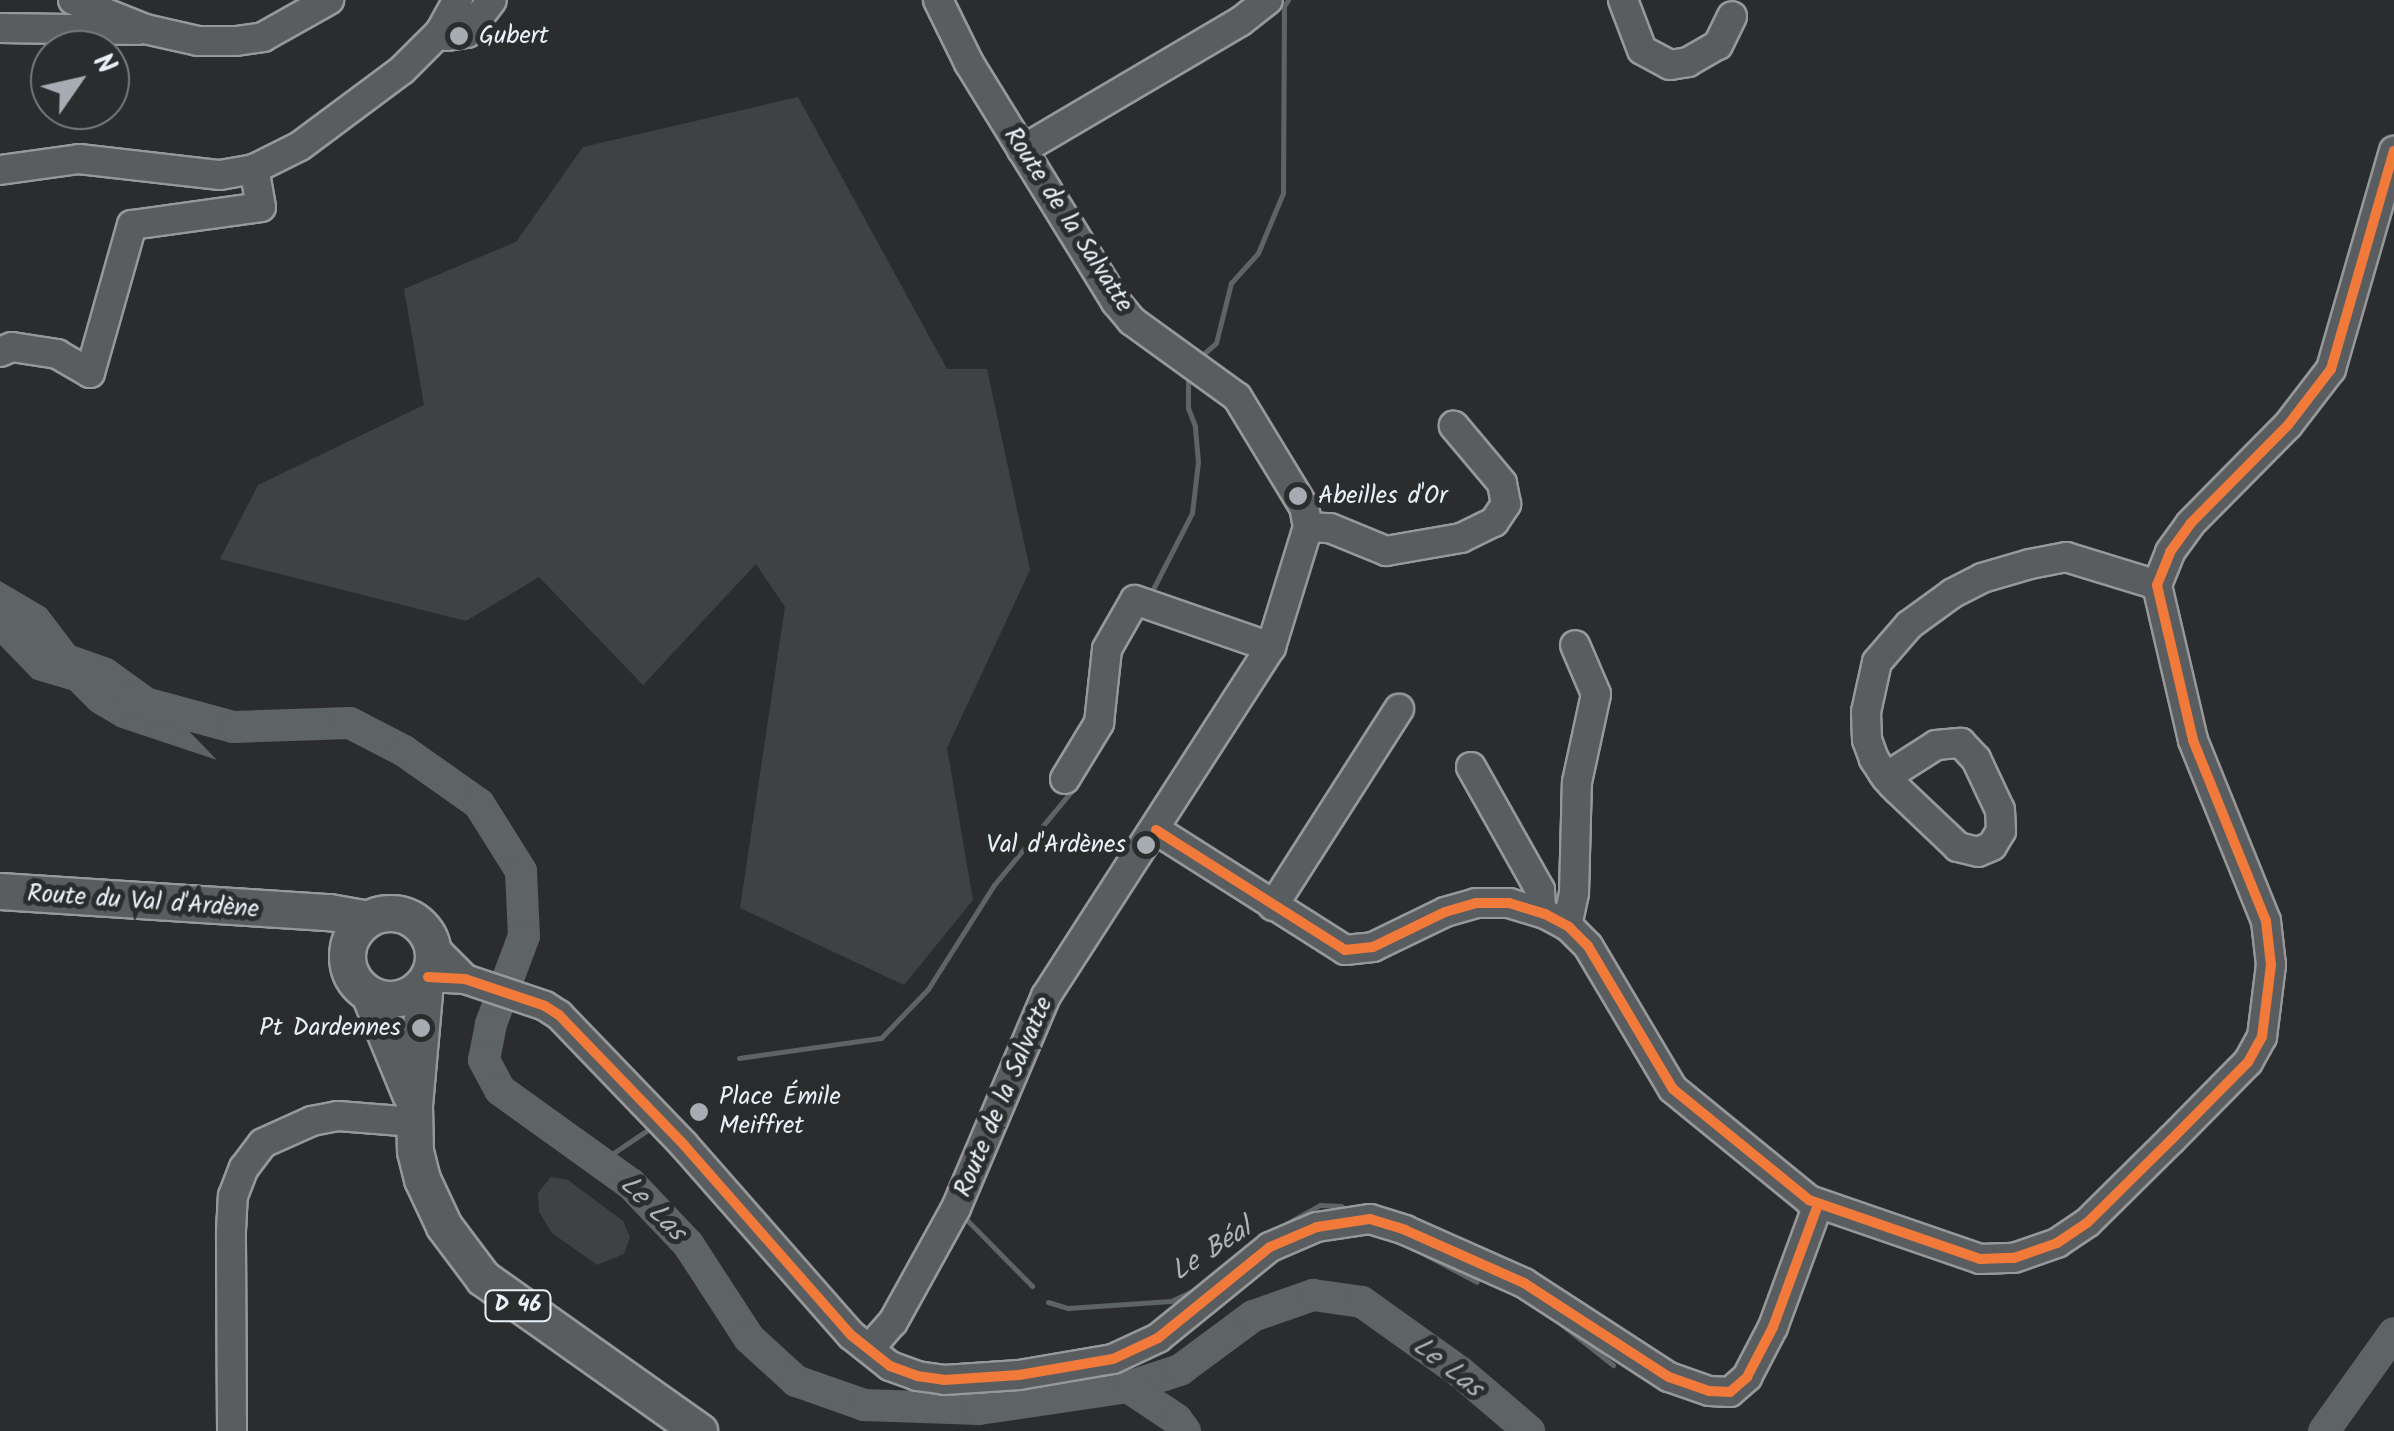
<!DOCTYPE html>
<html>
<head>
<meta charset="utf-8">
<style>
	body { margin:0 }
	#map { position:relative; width:2394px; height:1431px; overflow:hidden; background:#2b2c2d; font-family:Kalam,sans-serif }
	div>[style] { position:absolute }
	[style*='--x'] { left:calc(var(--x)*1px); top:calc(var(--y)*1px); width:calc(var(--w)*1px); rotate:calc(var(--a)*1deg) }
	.green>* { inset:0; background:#3f4244 }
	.water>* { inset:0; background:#5e6365 }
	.stream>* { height:5px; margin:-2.5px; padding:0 2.5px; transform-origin:2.5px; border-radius:2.5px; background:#5e6365 }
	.river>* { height:32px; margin:-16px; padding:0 16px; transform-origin:16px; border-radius:16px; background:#5e6365 }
	.roads { filter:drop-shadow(2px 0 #96989a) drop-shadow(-2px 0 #96989a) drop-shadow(0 2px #96989a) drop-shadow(0 -2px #96989a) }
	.minor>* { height:28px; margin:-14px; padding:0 14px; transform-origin:14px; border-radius:14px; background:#5a5d60 }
	.major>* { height:35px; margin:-17.5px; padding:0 17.5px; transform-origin:17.5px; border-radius:17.5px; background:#5a5d60 }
	.major>.ring { margin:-17.5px; padding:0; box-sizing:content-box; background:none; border:35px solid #5a5d60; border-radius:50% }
	.cycleway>* { height:10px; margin:-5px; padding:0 5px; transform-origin:5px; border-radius:5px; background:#f17a3a }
	.dots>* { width:28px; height:28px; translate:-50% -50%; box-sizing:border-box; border:5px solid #2a2d2e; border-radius:50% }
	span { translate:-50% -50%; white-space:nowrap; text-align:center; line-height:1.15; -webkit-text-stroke:10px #2a2d2e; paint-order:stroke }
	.shield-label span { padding:2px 8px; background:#2a2d2e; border:2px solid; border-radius:8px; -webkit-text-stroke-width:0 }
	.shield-label { font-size:22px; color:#e8f1f8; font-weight:700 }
	.poi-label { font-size:25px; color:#e8f1f8 }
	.left { translate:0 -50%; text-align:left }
	.right { translate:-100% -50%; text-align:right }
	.street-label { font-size:25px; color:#e8f1f8 }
	.water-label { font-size:28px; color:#acb3b9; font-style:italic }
	.north { position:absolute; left:30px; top:30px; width:100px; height:100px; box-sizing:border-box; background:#2a2d2e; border:2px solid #767b7f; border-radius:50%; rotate:56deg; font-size:28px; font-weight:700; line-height:40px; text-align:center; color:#e8f1f8 }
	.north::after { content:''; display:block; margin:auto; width:35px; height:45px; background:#a6acb1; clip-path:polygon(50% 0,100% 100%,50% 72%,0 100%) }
</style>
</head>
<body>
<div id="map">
	<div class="green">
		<div style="clip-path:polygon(798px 97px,947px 369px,987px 369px,1030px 570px,947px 748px,973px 900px,904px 985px,740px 908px,785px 607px,756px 564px,643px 685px,539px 577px,466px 621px,220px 559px,258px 485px,424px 405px,404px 289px,516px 242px,583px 147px)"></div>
		<div style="clip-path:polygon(551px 1177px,568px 1180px,623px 1221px,630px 1237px,624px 1254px,597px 1265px,552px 1233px,539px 1212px,538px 1193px)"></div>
	</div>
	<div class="water">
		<div style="clip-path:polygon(0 581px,46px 608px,75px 646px,112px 659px,166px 698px,179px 721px,217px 760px,118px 727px,91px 711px,70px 690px,33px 679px,0 645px)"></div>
	</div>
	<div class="stream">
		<div style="--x:1200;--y:357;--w:21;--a:-41"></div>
		<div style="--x:1216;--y:343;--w:62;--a:-76"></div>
		<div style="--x:1231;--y:283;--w:40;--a:-48"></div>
		<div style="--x:1258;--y:253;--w:65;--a:-67.4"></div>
		<div style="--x:1283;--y:193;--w:187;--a:-89.7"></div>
		<div style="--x:1284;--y:6;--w:7;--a:-56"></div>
		<div style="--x:1150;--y:595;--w:92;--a:-62.9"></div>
		<div style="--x:1192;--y:513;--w:51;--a:-83.3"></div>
		<div style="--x:1198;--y:462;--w:36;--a:-95"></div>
		<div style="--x:1195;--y:426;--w:19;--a:-111"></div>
		<div style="--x:1188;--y:408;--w:34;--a:-90"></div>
		<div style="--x:739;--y:1058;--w:143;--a:-8"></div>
		<div style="--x:881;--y:1038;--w:68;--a:-46.2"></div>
		<div style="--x:928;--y:989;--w:123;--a:-57.6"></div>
		<div style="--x:994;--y:885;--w:132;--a:-50.5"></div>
		<div style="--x:600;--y:1162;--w:63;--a:-33.9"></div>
		<div style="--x:964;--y:1217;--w:97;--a:45.4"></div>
		<div style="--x:1266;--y:1235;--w:62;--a:-29.1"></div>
		<div style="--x:1320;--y:1205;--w:21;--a:3"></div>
		<div style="--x:1341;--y:1206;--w:11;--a:34"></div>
		<div style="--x:1413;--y:1248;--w:72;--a:28"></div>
		<div style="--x:1048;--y:1302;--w:21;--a:17"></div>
		<div style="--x:1068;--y:1308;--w:103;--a:-3.9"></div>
		<div style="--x:1171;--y:1301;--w:31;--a:-25"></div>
		<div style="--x:1556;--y:1320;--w:73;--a:38.3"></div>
	</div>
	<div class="river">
		<div style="--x:130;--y:699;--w:107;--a:15.2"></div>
		<div style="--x:233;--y:727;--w:117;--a:-2"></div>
		<div style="--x:350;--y:723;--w:61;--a:27.4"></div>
		<div style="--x:404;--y:751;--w:92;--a:35.2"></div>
		<div style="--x:479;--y:804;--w:79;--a:57.9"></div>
		<div style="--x:521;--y:871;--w:65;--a:87.4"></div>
		<div style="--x:524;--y:936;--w:94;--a:110.6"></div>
		<div style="--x:491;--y:1024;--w:37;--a:101"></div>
		<div style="--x:484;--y:1060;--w:34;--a:62"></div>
		<div style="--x:500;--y:1090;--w:161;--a:35.7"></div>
		<div style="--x:631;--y:1184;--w:83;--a:46.5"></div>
		<div style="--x:688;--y:1244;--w:112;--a:57"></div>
		<div style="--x:749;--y:1338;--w:64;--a:42.5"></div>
		<div style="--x:796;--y:1381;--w:72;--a:19.4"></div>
		<div style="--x:864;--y:1405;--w:115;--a:2"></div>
		<div style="--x:979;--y:1409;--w:151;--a:-8.4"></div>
		<div style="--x:1128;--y:1387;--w:55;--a:-18.1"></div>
		<div style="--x:1180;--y:1370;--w:91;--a:-36.5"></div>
		<div style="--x:1253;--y:1316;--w:64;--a:-19.3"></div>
		<div style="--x:1313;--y:1295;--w:49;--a:8.1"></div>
		<div style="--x:1362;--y:1302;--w:120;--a:35.5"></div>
		<div style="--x:1460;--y:1372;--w:91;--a:40.5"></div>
		<div style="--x:1128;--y:1387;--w:58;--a:33.7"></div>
		<div style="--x:1176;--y:1419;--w:15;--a:53"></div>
		<div style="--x:2324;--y:1431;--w:120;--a:-54.5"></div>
	</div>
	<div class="roads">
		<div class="minor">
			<div style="--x:73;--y:0;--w:78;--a:21.9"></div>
			<div style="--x:145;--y:29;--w:54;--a:12.8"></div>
			<div style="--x:198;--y:41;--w:38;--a:0"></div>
			<div style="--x:236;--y:41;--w:27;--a:-8"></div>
			<div style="--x:263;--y:37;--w:76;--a:-29.3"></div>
			<div style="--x:1623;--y:0;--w:53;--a:69.2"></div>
			<div style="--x:1642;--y:50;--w:32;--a:28"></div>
			<div style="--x:1670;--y:65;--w:18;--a:-9"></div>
			<div style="--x:1688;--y:62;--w:34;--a:-30"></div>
			<div style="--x:1718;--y:45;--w:32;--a:-64"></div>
			<div style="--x:0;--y:28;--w:138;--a:0.8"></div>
			<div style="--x:440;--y:32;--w:8;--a:30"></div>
			<div style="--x:447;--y:36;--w:20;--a:-9"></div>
			<div style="--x:467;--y:33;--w:41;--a:-52.9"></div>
			<div style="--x:1022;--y:150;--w:254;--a:-30.5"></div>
			<div style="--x:1241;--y:21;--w:34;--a:-38"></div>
			<div style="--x:0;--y:170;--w:80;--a:-7.9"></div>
			<div style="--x:79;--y:159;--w:142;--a:6.5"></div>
			<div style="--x:220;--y:175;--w:35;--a:-10"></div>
			<div style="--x:254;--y:169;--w:51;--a:-26.6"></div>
			<div style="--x:300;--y:146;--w:127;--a:-36.7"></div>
			<div style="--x:402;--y:70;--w:54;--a:-45"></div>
			<div style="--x:440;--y:32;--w:37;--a:-61"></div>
			<div style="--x:0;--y:352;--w:13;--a:-23"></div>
			<div style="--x:12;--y:347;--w:46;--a:8.8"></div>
			<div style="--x:57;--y:354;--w:38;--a:30"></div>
			<div style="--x:90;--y:373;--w:154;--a:-74.2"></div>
			<div style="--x:132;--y:225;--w:130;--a:-7.9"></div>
			<div style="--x:261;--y:207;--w:39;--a:-100"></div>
			<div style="--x:1308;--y:527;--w:22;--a:3"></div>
			<div style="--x:1330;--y:528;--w:61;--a:22.3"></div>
			<div style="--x:1386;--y:551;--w:76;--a:-9.8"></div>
			<div style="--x:1461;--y:538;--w:37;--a:-26"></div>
			<div style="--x:1494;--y:522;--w:22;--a:-56"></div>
			<div style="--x:1506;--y:504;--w:21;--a:-101"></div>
			<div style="--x:1502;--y:483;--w:75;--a:-130.1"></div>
			<div style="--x:1471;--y:767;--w:141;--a:60.7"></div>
			<div style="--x:1540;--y:890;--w:22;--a:87"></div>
			<div style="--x:1886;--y:777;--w:59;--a:-32.6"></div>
			<div style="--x:1936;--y:745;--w:25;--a:-5"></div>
			<div style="--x:1961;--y:743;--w:22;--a:47"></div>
			<div style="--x:1976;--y:759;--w:56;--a:64.8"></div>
			<div style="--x:2000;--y:810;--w:21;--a:87"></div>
			<div style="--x:2001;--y:831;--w:17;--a:121"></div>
			<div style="--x:1992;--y:846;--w:15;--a:157"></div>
			<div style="--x:1978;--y:852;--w:21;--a:-166"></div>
			<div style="--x:1958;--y:847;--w:83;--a:-136.5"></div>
			<div style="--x:1898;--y:790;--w:8;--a:-135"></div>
			<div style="--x:1892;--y:784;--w:9;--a:-131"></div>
			<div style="--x:1886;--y:777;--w:5;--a:-127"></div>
			<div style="--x:1883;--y:773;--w:17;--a:-123"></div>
			<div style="--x:1874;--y:759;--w:20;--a:-110"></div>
			<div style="--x:1867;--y:740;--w:28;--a:-92"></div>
			<div style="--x:1866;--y:712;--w:51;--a:-77.6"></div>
			<div style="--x:1877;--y:662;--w:49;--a:-49.1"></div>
			<div style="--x:1909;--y:625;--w:54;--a:-36"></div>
			<div style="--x:1953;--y:593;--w:33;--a:-27"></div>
			<div style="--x:1982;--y:578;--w:50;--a:-16.3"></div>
			<div style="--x:2030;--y:564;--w:37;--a:-11"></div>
			<div style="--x:2066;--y:557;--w:95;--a:17.1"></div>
			<div style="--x:1065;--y:779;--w:66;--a:-58.7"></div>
			<div style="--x:1099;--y:723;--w:74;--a:-83.8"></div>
			<div style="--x:1107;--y:649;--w:56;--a:-60.3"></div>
			<div style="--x:1135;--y:600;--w:144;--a:19.1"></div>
			<div style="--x:1156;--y:830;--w:224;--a:32.4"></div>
			<div style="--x:1345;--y:950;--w:28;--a:-6"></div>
			<div style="--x:1373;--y:947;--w:80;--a:-25.9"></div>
			<div style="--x:1445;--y:912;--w:32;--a:-16"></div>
			<div style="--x:1476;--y:903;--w:33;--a:0"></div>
			<div style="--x:1509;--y:903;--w:38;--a:17"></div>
			<div style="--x:1545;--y:914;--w:27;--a:28"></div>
			<div style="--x:1569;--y:927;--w:27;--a:45"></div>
			<div style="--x:1588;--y:946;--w:166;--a:59.3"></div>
			<div style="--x:1673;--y:1089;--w:176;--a:39.2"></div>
			<div style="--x:1809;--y:1200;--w:181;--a:19"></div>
			<div style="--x:1980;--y:1259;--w:34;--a:-2"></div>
			<div style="--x:2014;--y:1258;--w:46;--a:-19.2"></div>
			<div style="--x:2057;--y:1243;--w:37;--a:-34"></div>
			<div style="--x:2088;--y:1222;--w:117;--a:-44.7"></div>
			<div style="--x:2171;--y:1140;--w:110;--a:-45.4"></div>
			<div style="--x:2248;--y:1062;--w:29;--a:-61"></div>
			<div style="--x:2262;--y:1037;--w:73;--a:-82.9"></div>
			<div style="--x:2271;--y:965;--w:44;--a:-96.5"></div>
			<div style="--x:2266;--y:921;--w:195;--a:-112"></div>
			<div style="--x:2193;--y:740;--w:159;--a:-103.1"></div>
			<div style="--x:2157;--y:585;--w:35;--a:-68"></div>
			<div style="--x:2170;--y:552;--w:34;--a:-54"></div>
			<div style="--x:2190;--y:524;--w:139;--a:-45.3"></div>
			<div style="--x:2288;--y:425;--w:71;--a:-52.5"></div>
			<div style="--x:2331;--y:369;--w:227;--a:-73.9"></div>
			<div style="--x:1273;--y:906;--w:234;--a:-57.4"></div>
			<div style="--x:1567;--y:926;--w:34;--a:-78"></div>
			<div style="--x:1574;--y:893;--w:111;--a:-88.5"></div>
			<div style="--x:1577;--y:782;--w:90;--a:-77.8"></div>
			<div style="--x:1596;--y:694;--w:53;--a:-113.2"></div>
			<div style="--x:432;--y:946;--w:47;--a:45"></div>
			<div style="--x:428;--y:977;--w:37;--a:3"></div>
			<div style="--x:465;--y:979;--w:84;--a:18.6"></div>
			<div style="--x:545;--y:1006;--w:17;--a:33"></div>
			<div style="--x:559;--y:1015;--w:180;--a:46.1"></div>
			<div style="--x:684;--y:1145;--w:253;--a:48.7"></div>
			<div style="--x:851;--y:1335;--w:50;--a:38.5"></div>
			<div style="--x:890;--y:1366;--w:29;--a:20"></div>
			<div style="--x:917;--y:1376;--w:27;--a:8"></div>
			<div style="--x:944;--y:1380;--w:75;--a:-3.8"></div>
			<div style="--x:1019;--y:1375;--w:95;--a:-9.7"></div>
			<div style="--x:1113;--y:1359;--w:50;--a:-25"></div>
			<div style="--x:1158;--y:1338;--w:144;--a:-39.1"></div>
			<div style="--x:1270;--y:1247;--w:51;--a:-23.1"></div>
			<div style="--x:1317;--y:1227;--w:54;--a:-8.6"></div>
			<div style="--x:1370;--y:1219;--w:37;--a:17"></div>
			<div style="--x:1405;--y:1230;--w:130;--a:24"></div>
			<div style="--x:1524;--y:1283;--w:173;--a:33"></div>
			<div style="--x:1669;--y:1377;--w:42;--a:19.3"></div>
			<div style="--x:1709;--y:1391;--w:21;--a:3"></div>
			<div style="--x:1730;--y:1392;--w:23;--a:-41"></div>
			<div style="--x:1747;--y:1377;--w:56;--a:-62.5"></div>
			<div style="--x:1773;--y:1327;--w:130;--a:-69.8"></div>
			<div style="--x:870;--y:1348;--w:35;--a:-49"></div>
			<div style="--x:893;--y:1322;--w:130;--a:-61.1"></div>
			<div style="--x:956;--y:1208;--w:230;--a:-67"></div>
			<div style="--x:1046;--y:996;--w:415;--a:-57.2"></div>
			<div style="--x:1271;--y:647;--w:126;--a:-72.9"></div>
			<div style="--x:1308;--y:527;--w:20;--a:-101"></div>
			<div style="--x:1304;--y:507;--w:129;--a:-121.3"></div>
			<div style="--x:1237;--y:397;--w:130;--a:-144.1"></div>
			<div style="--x:1132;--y:321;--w:25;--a:-130"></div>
			<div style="--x:1116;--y:302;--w:281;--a:-121.6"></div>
			<div style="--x:969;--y:63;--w:70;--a:-116.2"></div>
			<div style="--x:232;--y:1431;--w:200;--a:-90.3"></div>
			<div style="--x:231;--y:1231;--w:35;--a:-87"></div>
			<div style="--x:233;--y:1196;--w:30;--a:-69"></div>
			<div style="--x:244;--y:1168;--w:31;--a:-53"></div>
			<div style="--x:263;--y:1143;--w:54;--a:-24.2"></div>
			<div style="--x:312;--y:1121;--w:26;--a:-11"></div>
			<div style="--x:338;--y:1116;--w:76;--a:4.5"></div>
		</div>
		<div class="major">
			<div style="--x:0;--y:891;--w:330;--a:3.7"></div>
			<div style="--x:329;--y:912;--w:39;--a:10"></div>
			<div class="ring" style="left:347px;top:913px;width:51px;height:51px"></div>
			<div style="--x:425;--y:982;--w:123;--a:95.1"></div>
			<div style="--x:414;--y:1105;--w:46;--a:88.8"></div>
			<div style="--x:415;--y:1151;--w:29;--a:76"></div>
			<div style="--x:422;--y:1179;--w:52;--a:64.9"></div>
			<div style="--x:444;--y:1226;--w:65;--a:53.1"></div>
			<div style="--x:483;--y:1278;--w:265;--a:35.3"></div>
			<div style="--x:369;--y:994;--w:108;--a:67.7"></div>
		</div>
	</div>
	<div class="cycleway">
		<div style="--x:1156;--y:830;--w:224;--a:32.4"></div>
		<div style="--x:1345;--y:950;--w:28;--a:-6"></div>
		<div style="--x:1373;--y:947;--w:80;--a:-25.9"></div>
		<div style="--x:1445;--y:912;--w:32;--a:-16"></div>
		<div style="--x:1476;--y:903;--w:33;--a:0"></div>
		<div style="--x:1509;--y:903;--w:38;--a:17"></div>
		<div style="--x:1545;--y:914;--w:27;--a:28"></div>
		<div style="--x:1569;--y:927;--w:27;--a:45"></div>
		<div style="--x:1588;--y:946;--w:166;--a:59.3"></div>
		<div style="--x:1673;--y:1089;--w:176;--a:39.2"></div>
		<div style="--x:1809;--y:1200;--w:181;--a:19"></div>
		<div style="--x:1980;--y:1259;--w:34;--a:-2"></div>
		<div style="--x:2014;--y:1258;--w:46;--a:-19.2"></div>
		<div style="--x:2057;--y:1243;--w:37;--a:-34"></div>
		<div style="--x:2088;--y:1222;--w:117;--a:-44.7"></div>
		<div style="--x:2171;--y:1140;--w:110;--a:-45.4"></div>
		<div style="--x:2248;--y:1062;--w:29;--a:-61"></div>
		<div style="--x:2262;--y:1037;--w:73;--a:-82.9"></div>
		<div style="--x:2271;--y:965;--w:44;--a:-96.5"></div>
		<div style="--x:2266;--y:921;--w:195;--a:-112"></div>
		<div style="--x:2193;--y:740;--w:159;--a:-103.1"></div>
		<div style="--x:2157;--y:585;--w:35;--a:-68"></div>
		<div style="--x:2170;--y:552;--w:34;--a:-54"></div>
		<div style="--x:2190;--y:524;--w:139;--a:-45.3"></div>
		<div style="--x:2288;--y:425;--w:71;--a:-52.5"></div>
		<div style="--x:2331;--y:369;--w:227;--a:-73.9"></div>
		<div style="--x:428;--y:977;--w:37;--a:3"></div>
		<div style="--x:465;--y:979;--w:84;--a:18.6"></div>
		<div style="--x:545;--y:1006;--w:17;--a:33"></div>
		<div style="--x:559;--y:1015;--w:180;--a:46.1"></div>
		<div style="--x:684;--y:1145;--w:253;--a:48.7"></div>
		<div style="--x:851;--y:1335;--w:50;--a:38.5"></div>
		<div style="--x:890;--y:1366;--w:29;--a:20"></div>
		<div style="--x:917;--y:1376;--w:27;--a:8"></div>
		<div style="--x:944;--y:1380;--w:75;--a:-3.8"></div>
		<div style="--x:1019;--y:1375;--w:95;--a:-9.7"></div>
		<div style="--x:1113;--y:1359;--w:50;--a:-25"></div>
		<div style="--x:1158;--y:1338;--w:144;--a:-39.1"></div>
		<div style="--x:1270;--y:1247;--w:51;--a:-23.1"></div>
		<div style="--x:1317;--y:1227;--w:54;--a:-8.6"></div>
		<div style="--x:1370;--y:1219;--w:37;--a:17"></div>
		<div style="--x:1405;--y:1230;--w:130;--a:24"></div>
		<div style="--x:1524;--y:1283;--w:173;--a:33"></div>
		<div style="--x:1669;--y:1377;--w:42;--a:19.3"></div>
		<div style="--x:1709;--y:1391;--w:21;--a:3"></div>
		<div style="--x:1730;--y:1392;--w:23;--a:-41"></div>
		<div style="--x:1747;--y:1377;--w:56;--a:-62.5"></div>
		<div style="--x:1773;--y:1327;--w:130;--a:-69.8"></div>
	</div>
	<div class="dots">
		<div style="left:459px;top:36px;background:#a6acb1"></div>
		<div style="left:1298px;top:496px;background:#a6acb1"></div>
		<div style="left:1146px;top:845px;background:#a6acb1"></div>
		<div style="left:421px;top:1028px;background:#a6acb1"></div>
		<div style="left:699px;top:1112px;background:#a6acb1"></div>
	</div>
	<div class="shield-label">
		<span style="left:518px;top:1306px">D 46</span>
	</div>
	<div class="poi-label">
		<span class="left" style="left:479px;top:36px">Gubert</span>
		<span class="left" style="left:1318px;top:496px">Abeilles d'Or</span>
		<span class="right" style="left:1126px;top:845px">Val d'Ardènes</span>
		<span class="right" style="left:401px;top:1028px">Pt Dardennes</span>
		<span class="left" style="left:719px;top:1112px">Place Émile<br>Meiffret</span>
	</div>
	<div class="street-label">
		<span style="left:1068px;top:220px;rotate:57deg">Route de la Salvatte</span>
		<span style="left:143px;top:902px;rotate:4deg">Route du Val d'Ardène</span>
		<span style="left:1004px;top:1097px;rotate:-67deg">Route de la Salvatte</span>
	</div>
	<div class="water-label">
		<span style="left:652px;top:1209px;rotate:45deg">Le Las</span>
		<span style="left:1212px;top:1251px;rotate:-33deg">Le Béal</span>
		<span style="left:1447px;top:1368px;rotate:38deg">Le Las</span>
	</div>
	<div class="north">N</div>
</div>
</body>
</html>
